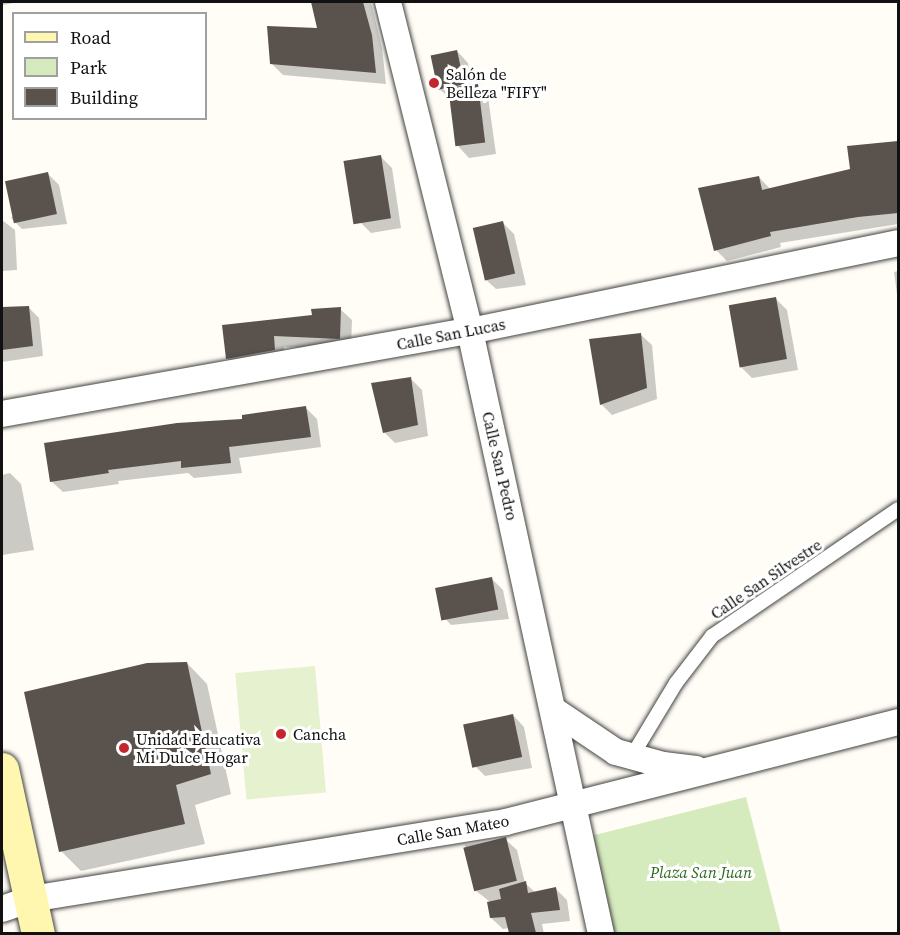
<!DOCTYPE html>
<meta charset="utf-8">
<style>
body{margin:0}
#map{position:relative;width:900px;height:935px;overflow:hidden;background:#fffdf5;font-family:"Source Serif 4",serif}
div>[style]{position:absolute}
.green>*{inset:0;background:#d5ebbd}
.pitch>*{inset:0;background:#e6f2cf;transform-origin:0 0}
.shadow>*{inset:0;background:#0003}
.building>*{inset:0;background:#5a524d;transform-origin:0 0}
.roads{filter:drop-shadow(0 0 2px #444) drop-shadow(0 0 2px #444)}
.service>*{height:14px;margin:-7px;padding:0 7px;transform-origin:7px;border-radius:7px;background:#fff}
.minor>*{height:26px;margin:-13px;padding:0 13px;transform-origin:13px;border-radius:13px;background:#fff}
.secondary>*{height:33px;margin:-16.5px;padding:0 16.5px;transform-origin:16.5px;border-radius:16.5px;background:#fff6b0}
.dots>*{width:16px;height:16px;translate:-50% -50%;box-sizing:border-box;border:3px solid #fff;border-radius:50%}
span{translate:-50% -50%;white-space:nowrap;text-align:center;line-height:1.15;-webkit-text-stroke:6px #fff;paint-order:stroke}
.poi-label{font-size:16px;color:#111}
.left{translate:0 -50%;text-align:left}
.street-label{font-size:16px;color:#111}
.park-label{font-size:16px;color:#2f6b1f;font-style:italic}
.frame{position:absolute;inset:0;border:3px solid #111;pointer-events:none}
.legend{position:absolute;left:12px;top:12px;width:195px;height:108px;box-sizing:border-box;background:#fff;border:2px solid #a0a0a0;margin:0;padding:8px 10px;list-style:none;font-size:18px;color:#111}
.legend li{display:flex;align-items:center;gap:12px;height:30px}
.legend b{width:30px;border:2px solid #a0a0a0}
</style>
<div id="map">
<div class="green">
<i style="clip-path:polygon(746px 797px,781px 933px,611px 933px,587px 837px)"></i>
</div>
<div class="pitch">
<i style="left:315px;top:666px;width:127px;height:80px;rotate:85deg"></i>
</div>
<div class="shadow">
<i style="clip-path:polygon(2px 2px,20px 2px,2px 5px)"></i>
<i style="clip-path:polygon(312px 2px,371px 2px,382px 48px,386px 84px,283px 75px,271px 63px,319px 30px)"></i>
<i style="clip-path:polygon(457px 51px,468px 63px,472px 87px,477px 86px,488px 97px,496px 154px,469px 158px,458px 146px,451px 99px,438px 88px)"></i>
<i style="clip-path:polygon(898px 143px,898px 224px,780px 243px,781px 247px,727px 261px,716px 250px,759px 177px,770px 189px,852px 170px,848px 147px)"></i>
<i style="clip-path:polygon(381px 157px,392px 168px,401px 228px,371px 233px,360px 222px)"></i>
<i style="clip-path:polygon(48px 174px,59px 185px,67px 224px,22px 229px,11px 218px)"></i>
<i style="clip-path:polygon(2px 220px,15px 230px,17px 270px,2px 271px)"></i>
<i style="clip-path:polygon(502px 222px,514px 234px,526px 285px,496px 289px,484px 278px)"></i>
<i style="clip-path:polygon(898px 271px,898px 301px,894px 272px)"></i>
<i style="clip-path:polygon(776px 299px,787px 310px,798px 370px,752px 378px,741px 367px)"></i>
<i style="clip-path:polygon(28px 307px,39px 318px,43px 356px,2px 362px,2px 308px)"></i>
<i style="clip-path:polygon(340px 309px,352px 320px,351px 349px,284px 347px,285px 361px,238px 370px,227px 358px,314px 317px)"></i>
<i style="clip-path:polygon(640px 334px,652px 345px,657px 399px,612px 415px,601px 404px)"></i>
<i style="clip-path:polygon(411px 379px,422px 390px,428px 436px,395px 443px,384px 432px)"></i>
<i style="clip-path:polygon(306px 408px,317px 419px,321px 447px,239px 458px,242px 473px,194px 478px,188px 473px,118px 481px,119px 484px,63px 492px,51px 481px)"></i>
<i style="clip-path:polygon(10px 473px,21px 484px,34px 550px,2px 555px,2px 475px)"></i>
<i style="clip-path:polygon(492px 579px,503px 590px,509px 619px,451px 625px,440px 613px)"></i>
<i style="clip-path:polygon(187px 663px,207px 684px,231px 794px,195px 805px,205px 844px,81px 871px,61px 851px)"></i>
<i style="clip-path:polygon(513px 715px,524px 727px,532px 768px,485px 776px,474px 765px)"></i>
<i style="clip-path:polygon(505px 839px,517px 850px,525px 883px,536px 893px,556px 889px,567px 900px,570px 921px,542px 924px,544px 934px,510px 934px,509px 928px,503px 929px,491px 918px,489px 901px,476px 891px,465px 845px)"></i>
</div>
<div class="building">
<i style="clip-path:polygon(311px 2px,363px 2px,372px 35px,376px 73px,270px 64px,267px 26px,317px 28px)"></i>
<i style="left:457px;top:50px;width:35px;height:27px;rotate:78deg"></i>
<i style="left:478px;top:84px;width:59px;height:30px;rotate:83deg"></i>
<i style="clip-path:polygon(898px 141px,898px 213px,858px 217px,770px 232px,771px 236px,714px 251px,698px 188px,759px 176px,762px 190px,850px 169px,847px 146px)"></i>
<i style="left:381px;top:155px;width:64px;height:38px;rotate:81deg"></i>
<i style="left:48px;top:172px;width:43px;height:44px;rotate:78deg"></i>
<i style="left:503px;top:221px;width:54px;height:31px;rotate:77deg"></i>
<i style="left:776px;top:297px;width:63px;height:48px;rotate:80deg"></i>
<i style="clip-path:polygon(29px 306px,33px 346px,2px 350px,2px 307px)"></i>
<i style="clip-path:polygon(341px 307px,340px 339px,274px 336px,275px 350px,226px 359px,222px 325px,312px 315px,311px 309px)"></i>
<i style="clip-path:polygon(641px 333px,647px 388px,600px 405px,589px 339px)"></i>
<i style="clip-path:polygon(411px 377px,418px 425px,383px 433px,371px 383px)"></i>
<i style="clip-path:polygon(306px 406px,311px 437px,229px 447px,231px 463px,181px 468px,181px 461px,108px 470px,109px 473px,50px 482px,44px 443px,177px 423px,242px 419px,242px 415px)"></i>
<i style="left:492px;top:577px;width:33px;height:58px;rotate:79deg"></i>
<i style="clip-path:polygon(187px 662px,211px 774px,176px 785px,185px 824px,59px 852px,24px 692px,147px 663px)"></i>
<i style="left:513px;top:714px;width:44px;height:51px;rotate:78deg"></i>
<i style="left:506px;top:837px;width:45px;height:44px;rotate:76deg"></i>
<i style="clip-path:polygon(526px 881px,528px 893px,556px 887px,560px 910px,531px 913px,536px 933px,509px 933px,505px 917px,490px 918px,487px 902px,501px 899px,499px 889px)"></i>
</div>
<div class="roads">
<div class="service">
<i style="left:632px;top:756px;width:85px;rotate:-58.9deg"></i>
<i style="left:676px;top:683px;width:59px;rotate:-52.5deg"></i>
<i style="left:712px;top:636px;width:225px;rotate:-34.3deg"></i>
</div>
<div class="minor">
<i style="left:388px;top:2px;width:339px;rotate:76deg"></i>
<i style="left:470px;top:331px;width:617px;rotate:77.74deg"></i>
<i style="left:2px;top:414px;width:475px;rotate:-10.1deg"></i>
<i style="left:470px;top:331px;width:437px;rotate:-11.6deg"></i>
<i style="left:555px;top:711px;width:73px;rotate:33.9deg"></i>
<i style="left:616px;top:752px;width:49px;rotate:15.5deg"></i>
<i style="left:663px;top:765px;width:33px;rotate:7deg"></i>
<i style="left:2px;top:909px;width:31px;rotate:-19deg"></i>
<i style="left:31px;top:899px;width:481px;rotate:-9.2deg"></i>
<i style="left:506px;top:822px;width:405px;rotate:-14.3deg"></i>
</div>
<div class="secondary">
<i style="left:2px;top:769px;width:169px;rotate:77.7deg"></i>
</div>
</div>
<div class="dots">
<i style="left:434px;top:83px;background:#c4262e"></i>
<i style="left:281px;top:734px;background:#c4262e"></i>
<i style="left:124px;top:748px;background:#c4262e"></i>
</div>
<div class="poi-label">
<span class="left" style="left:446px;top:83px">Salón de<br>Belleza "FIFY"</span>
<span class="left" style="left:293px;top:734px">Cancha</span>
<span class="left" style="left:136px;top:748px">Unidad Educativa<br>Mi Dulce Hogar</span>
</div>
<div class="street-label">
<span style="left:451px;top:334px;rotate:-11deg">Calle San Lucas</span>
<span style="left:500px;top:466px;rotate:77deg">Calle San Pedro</span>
<span style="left:766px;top:579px;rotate:-34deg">Calle San Silvestre</span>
<span style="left:453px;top:830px;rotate:-10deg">Calle San Mateo</span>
</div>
<div class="park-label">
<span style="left:701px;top:872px">Plaza San Juan</span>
</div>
<div class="frame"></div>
<ul class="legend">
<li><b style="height:8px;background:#fff6b0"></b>Road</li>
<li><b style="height:16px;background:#d5ebbd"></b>Park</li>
<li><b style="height:16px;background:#5a524d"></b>Building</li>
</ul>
</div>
